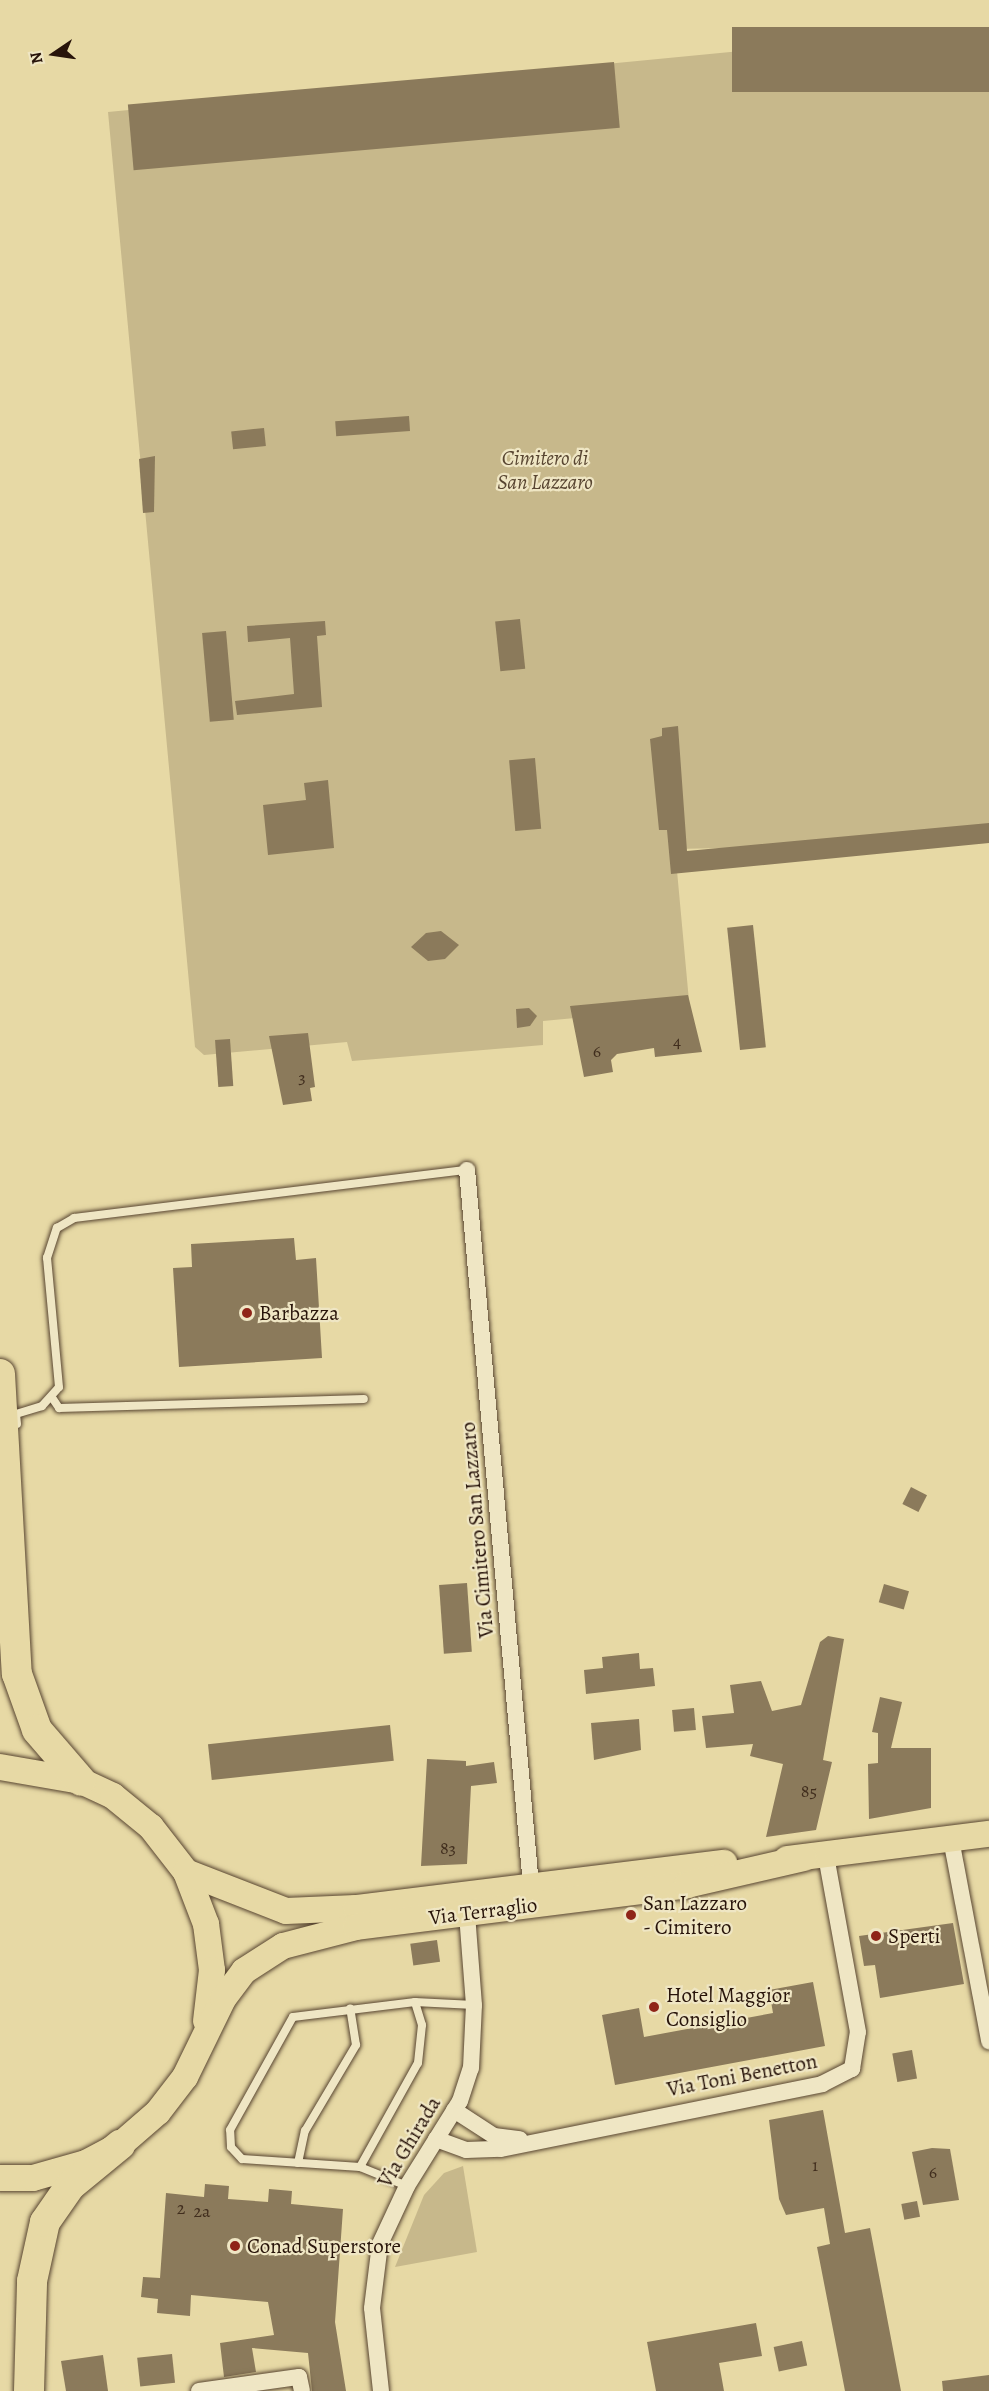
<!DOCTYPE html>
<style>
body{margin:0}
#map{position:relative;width:989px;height:2391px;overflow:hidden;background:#e7d9a5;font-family:Alegreya,serif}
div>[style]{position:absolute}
.green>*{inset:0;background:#c7b88b}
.building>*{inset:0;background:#8b7a5b;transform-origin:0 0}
.roads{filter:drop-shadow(0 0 2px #584531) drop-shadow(0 0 2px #584531)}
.lane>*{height:8px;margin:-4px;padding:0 4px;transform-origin:4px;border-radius:4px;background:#efe6c4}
.street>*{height:16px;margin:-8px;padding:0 8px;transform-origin:8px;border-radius:8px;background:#efe6c4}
.primary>*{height:26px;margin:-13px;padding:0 13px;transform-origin:13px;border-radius:13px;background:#e7d9a5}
.highway>*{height:30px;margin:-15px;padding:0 15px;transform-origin:15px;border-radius:15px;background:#e7d9a5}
.dots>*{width:16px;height:16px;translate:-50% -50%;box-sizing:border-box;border:3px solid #efe6c4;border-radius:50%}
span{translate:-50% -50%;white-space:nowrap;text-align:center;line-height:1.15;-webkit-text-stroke:4.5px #efe6c4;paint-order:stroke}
.number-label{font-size:18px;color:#412e1e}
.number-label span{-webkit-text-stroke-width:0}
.park-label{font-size:21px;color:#584531;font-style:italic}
.poi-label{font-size:21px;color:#28140a}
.left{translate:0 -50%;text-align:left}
.street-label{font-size:21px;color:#28140a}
.north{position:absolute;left:24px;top:24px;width:60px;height:60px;-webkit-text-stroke:4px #efe6c4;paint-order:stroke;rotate:257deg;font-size:16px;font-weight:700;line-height:24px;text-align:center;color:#28140a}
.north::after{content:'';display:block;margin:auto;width:21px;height:27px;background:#28140a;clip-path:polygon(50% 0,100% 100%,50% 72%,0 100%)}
</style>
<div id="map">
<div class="green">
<i style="clip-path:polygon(989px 27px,989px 843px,675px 849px,689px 1001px,682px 1008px,543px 1021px,543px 1045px,352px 1061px,347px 1042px,204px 1055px,195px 1047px,108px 112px)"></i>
<i style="clip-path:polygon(463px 2166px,477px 2252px,395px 2267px,424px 2195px,444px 2173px)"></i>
</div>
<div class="building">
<i style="left:989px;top:27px;width:65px;height:257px;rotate:90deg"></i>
<i style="left:614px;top:62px;width:66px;height:488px;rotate:85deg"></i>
<i style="left:409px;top:416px;width:15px;height:74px;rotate:86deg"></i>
<i style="left:264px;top:428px;width:18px;height:33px;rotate:84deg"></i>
<i style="clip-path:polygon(155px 456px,154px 512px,143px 513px,139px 459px)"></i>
<i style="left:520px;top:619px;width:50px;height:25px;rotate:84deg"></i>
<i style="clip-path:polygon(325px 621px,326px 635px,317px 636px,322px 707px,237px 715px,235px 701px,294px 694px,290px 638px,248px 642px,247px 626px)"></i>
<i style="left:226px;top:631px;width:89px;height:24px;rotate:85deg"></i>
<i style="clip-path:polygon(678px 726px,687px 851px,989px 823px,989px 843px,671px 874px,667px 830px,659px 830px,650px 739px,662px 736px,662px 728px)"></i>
<i style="left:535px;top:758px;width:71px;height:26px;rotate:85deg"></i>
<i style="clip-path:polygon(328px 780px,334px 848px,268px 855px,263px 805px,306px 800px,304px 783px)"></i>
<i style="left:753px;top:925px;width:123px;height:26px;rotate:84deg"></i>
<i style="clip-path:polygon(441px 931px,459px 945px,445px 959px,428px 961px,411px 947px,426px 933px)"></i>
<i style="clip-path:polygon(688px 995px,702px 1052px,655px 1057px,654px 1048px,617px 1054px,611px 1060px,613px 1072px,584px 1077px,570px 1006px)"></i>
<i style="clip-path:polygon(529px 1008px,537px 1016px,530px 1026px,517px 1028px,516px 1009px)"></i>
<i style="clip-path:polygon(308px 1033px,315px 1087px,310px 1088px,312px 1101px,283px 1105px,269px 1036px)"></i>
<i style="left:230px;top:1039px;width:47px;height:15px;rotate:86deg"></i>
<i style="clip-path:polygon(294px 1238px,296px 1260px,316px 1258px,322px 1358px,179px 1367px,173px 1268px,192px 1267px,191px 1244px)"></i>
<i style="left:911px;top:1487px;width:18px;height:19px;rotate:27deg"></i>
<i style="left:467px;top:1583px;width:69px;height:28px;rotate:86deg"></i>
<i style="left:884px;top:1584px;width:26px;height:19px;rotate:16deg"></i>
<i style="clip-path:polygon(828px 1636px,844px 1639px,823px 1760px,832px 1762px,816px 1830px,766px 1837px,783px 1764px,750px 1756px,753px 1744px,706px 1748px,702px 1716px,734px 1713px,730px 1685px,761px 1681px,772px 1711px,801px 1705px,820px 1642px)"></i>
<i style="clip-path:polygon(639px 1653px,640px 1669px,653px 1668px,655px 1686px,586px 1694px,584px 1670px,603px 1668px,602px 1657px)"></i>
<i style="clip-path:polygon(880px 1697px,902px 1702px,891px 1748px,931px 1748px,931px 1808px,869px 1819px,868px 1764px,878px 1763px,878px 1733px,872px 1732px)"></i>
<i style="left:694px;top:1708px;width:22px;height:22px;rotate:85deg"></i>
<i style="clip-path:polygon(639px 1719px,641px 1750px,594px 1760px,591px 1723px)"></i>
<i style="left:390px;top:1725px;width:36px;height:183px;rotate:84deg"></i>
<i style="clip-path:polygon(427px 1759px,466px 1761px,466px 1766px,494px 1762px,497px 1783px,471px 1786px,467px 1864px,421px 1866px)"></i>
<i style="clip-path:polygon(953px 1923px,964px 1984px,880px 1998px,875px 1965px,864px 1966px,859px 1936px)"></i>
<i style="left:437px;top:1940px;width:22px;height:27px;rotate:82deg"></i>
<i style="clip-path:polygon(813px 1982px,825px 2046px,615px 2085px,602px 2015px,639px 2008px,644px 2037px,773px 2013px,769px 1990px)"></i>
<i style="left:912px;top:2050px;width:29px;height:20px;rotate:80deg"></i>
<i style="clip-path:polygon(823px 2110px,845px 2233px,870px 2228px,901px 2391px,845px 2391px,817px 2247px,830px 2244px,824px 2208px,786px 2215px,779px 2199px,769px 2120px)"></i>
<i style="clip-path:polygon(932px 2148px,950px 2149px,959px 2200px,923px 2205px,912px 2152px)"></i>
<i style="clip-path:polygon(205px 2184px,229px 2186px,228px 2199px,268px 2202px,269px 2189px,292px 2191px,291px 2204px,343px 2209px,335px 2322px,346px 2391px,312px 2391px,308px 2353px,252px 2348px,256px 2372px,224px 2377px,220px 2343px,274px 2335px,268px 2302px,191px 2295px,190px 2316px,157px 2313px,158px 2299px,141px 2297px,143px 2277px,160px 2278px,166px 2193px,204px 2197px)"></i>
<i style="left:917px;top:2201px;width:16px;height:16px;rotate:79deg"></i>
<i style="clip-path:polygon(756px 2323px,762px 2356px,719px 2363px,724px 2391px,656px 2391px,647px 2342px)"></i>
<i style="left:802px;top:2341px;width:25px;height:29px;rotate:78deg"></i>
<i style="left:172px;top:2354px;width:29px;height:35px;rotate:84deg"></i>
<i style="clip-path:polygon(103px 2355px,108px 2391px,66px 2391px,61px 2361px)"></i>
<i style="clip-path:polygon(989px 2375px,989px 2391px,943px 2391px,942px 2381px)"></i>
</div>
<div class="roads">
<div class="lane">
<i style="left:53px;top:1399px;width:11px;rotate:56deg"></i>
<i style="left:59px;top:1408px;width:305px;rotate:-1.7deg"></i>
<i style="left:17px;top:1424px;width:10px;rotate:-96deg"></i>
<i style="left:16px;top:1414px;width:27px;rotate:-17deg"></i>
<i style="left:42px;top:1406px;width:25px;rotate:-48deg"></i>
<i style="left:59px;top:1387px;width:130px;rotate:-95.3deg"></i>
<i style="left:47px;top:1258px;width:32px;rotate:-72deg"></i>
<i style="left:57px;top:1228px;width:20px;rotate:-30deg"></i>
<i style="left:74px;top:1218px;width:396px;rotate:-7deg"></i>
<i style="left:298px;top:2163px;width:33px;rotate:-78deg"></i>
<i style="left:305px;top:2131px;width:100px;rotate:-59.3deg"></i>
<i style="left:356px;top:2045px;width:37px;rotate:-99deg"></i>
<i style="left:360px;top:2167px;width:119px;rotate:-60.9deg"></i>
<i style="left:418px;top:2063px;width:38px;rotate:-84deg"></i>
<i style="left:422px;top:2025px;width:24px;rotate:-107deg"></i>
<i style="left:407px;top:2186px;width:51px;rotate:-158deg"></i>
<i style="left:360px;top:2167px;width:118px;rotate:-176.1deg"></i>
<i style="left:242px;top:2159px;width:16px;rotate:-133deg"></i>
<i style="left:231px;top:2147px;width:17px;rotate:-93deg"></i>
<i style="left:230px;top:2130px;width:129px;rotate:-60.9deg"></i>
<i style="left:293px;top:2017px;width:123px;rotate:-7deg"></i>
<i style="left:415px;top:2002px;width:59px;rotate:2.9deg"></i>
</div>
<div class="street">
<i style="left:467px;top:1170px;width:719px;rotate:84.89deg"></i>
<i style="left:951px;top:1839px;width:206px;rotate:79.3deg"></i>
<i style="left:454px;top:2110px;width:48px;rotate:33deg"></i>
<i style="left:494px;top:2136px;width:26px;rotate:7deg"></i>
<i style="left:436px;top:2139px;width:32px;rotate:20deg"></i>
<i style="left:466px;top:2150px;width:35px;rotate:-2deg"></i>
<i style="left:501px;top:2149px;width:328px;rotate:-11.4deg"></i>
<i style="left:822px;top:2084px;width:34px;rotate:-27deg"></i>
<i style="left:852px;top:2069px;width:37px;rotate:-81deg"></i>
<i style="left:858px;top:2032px;width:179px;rotate:-100.3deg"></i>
<i style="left:199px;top:2391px;width:101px;rotate:-8deg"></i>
<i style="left:299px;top:2377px;width:14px;rotate:78deg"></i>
<i style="left:381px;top:2391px;width:83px;rotate:-96.2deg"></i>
<i style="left:372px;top:2308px;width:64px;rotate:-82.9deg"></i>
<i style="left:380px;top:2244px;width:64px;rotate:-65deg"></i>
<i style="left:407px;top:2186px;width:100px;rotate:-58.1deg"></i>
<i style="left:460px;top:2101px;width:35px;rotate:-72deg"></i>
<i style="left:471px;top:2068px;width:63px;rotate:-87.3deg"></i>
<i style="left:474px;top:2005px;width:92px;rotate:-94.4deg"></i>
</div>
<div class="primary">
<i style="left:0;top:1767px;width:82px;rotate:9.8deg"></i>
<i style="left:81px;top:1781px;width:35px;rotate:25deg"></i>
<i style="left:113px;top:1796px;width:49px;rotate:39.2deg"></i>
<i style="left:151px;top:1827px;width:57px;rotate:52.1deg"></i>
<i style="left:186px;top:1872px;width:56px;rotate:69deg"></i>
<i style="left:206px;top:1924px;width:46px;rotate:82.6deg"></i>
<i style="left:212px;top:1970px;width:51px;rotate:96.7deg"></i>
<i style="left:787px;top:1859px;width:204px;rotate:-7.1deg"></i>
<i style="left:186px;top:1872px;width:107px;rotate:21.3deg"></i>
<i style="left:286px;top:1911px;width:70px;rotate:-2.5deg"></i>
<i style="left:356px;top:1908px;width:371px;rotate:-7deg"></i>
<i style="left:0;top:2178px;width:33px"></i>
<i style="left:33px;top:2178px;width:55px;rotate:-15.8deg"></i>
<i style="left:86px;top:2163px;width:38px;rotate:-28deg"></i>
<i style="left:120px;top:2145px;width:50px;rotate:-41deg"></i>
<i style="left:158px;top:2112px;width:44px;rotate:-52.4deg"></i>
<i style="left:185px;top:2077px;width:87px;rotate:-64deg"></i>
<i style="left:223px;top:1999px;width:35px;rotate:-53deg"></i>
<i style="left:244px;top:1971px;width:46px;rotate:-32.7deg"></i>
<i style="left:283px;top:1946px;width:75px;rotate:-14.6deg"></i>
<i style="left:356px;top:1927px;width:334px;rotate:-7.2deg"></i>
<i style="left:687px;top:1885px;width:120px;rotate:-13deg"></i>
</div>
<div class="highway">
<i style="left:0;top:1374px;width:300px;rotate:86.8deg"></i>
<i style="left:17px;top:1674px;width:59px;rotate:70.3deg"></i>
<i style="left:37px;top:1730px;width:67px;rotate:49.2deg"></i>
<i style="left:29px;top:2391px;width:110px;rotate:-88.4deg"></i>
<i style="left:32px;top:2281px;width:60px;rotate:-77.6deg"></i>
<i style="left:45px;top:2222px;width:44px;rotate:-55.2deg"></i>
<i style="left:70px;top:2186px;width:65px;rotate:-39.4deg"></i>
</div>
</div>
<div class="dots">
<i style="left:247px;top:1313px;background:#8f2418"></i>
<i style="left:631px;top:1915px;background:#8f2418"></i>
<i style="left:876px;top:1936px;background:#8f2418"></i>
<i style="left:654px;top:2007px;background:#8f2418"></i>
<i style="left:235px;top:2246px;background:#8f2418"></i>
</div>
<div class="number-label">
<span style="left:677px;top:1041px">4</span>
<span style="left:597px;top:1051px">6</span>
<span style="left:302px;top:1077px">3</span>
<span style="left:809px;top:1791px">85</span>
<span style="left:448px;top:1848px">83</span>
<span style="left:815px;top:2165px">1</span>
<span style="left:933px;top:2172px">6</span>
<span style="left:181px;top:2208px">2</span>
<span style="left:202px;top:2211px">2a</span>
</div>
<div class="park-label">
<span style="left:545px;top:470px">Cimitero di<br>San Lazzaro</span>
</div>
<div class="poi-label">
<span class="left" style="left:259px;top:1313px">Barbazza</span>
<span class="left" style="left:643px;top:1915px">San Lazzaro<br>- Cimitero</span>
<span class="left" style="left:888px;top:1936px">Sperti</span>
<span class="left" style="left:666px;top:2007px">Hotel Maggior<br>Consiglio</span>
<span class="left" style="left:247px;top:2246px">Conad Superstore</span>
</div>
<div class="street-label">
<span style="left:477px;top:1530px;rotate:-95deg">Via Cimitero San Lazzaro</span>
<span style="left:483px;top:1911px;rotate:-7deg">Via Terraglio</span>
<span style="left:742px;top:2075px;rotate:-11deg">Via Toni Benetton</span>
<span style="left:409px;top:2142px;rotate:-59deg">Via Ghirada</span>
</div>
<div class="north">N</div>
</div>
